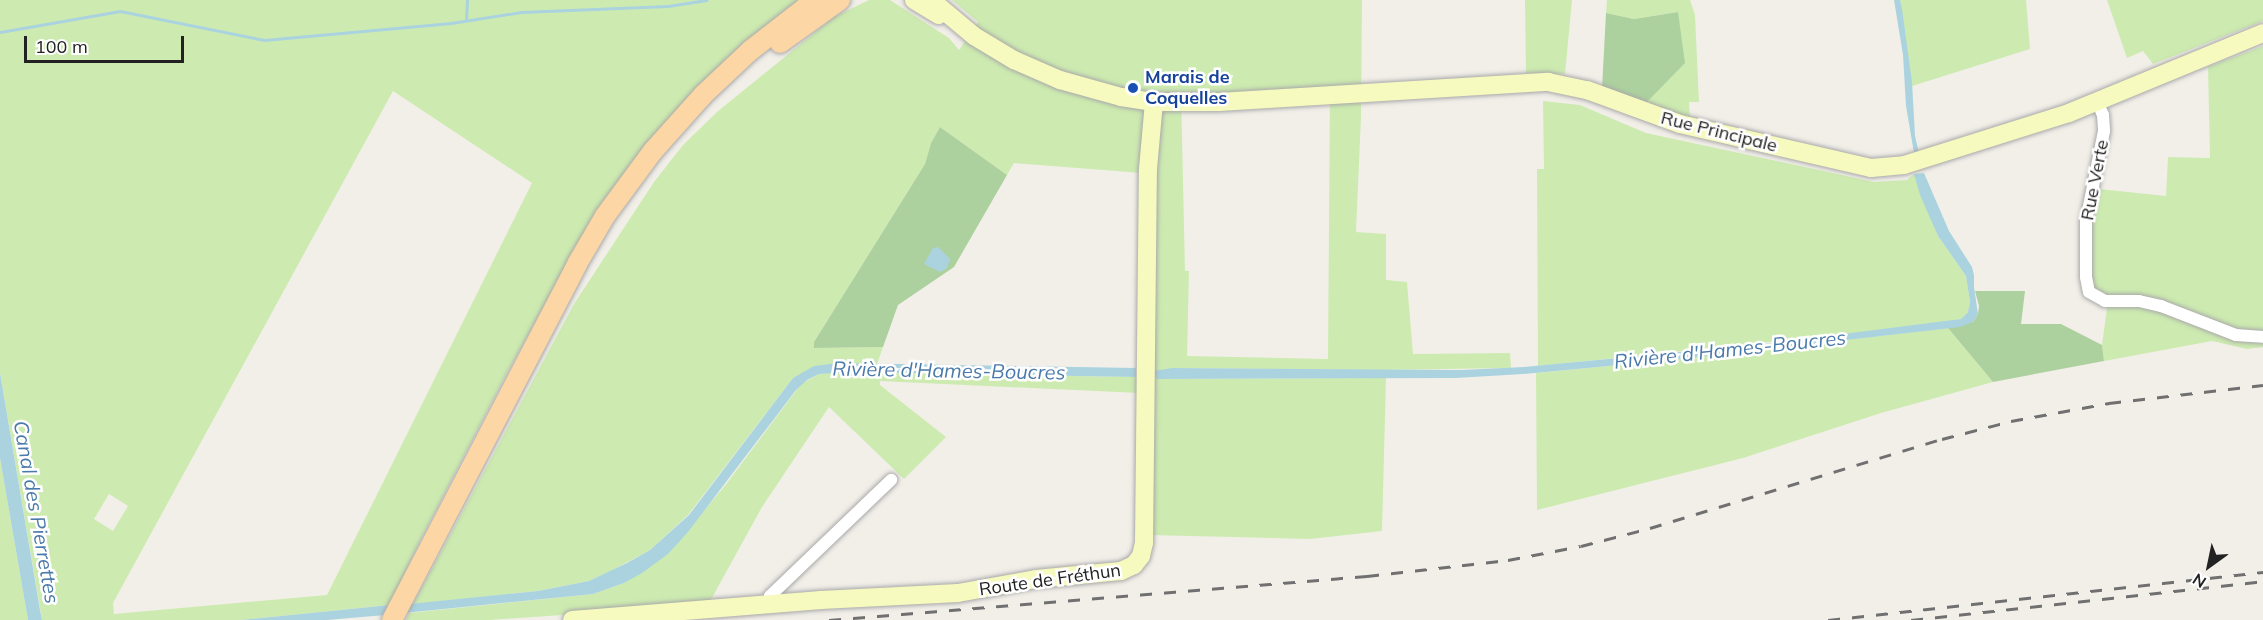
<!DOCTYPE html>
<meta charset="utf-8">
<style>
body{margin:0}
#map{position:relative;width:2263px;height:620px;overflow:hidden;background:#f2efe9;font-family:Mulish,sans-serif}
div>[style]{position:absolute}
.grass>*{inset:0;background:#cdebb0}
.forest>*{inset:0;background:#add19e}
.water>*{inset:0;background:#aad3df}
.stream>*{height:3px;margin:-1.5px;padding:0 1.5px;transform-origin:1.5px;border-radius:1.5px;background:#aad3df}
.roads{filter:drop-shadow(0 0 2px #a9a9a9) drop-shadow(0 0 2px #a9a9a9)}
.street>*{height:12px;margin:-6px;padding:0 6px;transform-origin:6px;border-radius:6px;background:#fff}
.secondary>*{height:18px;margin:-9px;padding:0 9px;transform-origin:9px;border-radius:9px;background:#f7fabf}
.primary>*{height:20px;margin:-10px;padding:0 10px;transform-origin:10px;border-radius:10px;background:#fcd6a4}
.rail>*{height:3px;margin-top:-1.5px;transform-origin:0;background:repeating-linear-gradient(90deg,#707070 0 12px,transparent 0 24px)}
.dots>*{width:16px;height:16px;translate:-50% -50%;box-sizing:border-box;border:3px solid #fff;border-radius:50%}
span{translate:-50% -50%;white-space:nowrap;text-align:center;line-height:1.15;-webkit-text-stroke:5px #fff;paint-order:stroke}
.transit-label{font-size:18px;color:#164399;font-weight:700}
.left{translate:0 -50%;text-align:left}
.street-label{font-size:18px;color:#222}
.water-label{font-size:20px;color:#4a7aab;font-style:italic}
.north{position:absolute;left:2179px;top:536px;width:60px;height:60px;-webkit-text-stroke:4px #fff;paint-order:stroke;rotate:213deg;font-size:16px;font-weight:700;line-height:24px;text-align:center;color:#222}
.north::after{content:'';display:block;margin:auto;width:21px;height:27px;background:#222;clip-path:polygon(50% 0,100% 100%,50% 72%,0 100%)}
.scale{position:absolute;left:24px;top:36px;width:160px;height:27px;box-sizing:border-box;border:3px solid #222;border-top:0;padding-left:8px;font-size:18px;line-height:21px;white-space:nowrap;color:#222;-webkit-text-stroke:4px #fff;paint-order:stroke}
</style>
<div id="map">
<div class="grass">
<i style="clip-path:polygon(evenodd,0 0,802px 0,594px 216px,506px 375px,420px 541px,390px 605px,241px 620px,42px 620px,0 373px,0 0,393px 91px,532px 183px,327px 595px,114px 614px,113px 603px,393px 91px,0 0,109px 494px,128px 506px,113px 531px,94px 519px,109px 494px)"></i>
<i style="clip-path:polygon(evenodd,869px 0,890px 0,949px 38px,959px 50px,978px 22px,952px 0,1362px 0,1361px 117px,1356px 232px,1386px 234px,1386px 280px,1407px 282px,1413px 354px,1510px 353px,1511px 368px,1378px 370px,1172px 368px,1158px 379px,1386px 378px,1382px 531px,1310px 539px,1150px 535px,1142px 173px,1014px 163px,1007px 175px,940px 127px,931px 143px,925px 164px,814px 342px,815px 348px,883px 347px,877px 364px,822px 365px,793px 378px,688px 515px,650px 550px,611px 571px,589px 581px,538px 591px,413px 604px,574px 304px,654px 182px,683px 145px,717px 112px,834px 17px,869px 0,1330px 87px,1328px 359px,1187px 356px,1189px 271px,1185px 271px,1181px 92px,1241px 94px,1330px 87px)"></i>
<i style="clip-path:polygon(1525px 0,1572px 0,1565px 74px,1526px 73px)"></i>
<i style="clip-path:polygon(1607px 0,1690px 0,1695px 15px,1699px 102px,1689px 102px,1690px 119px,1645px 104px,1678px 12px,1634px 19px,1606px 13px)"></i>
<i style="clip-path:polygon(1900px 0,2026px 0,2030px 49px,1912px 86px)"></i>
<i style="clip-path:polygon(2107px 0,2263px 0,2263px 21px,2153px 64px,2143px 51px,2127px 58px)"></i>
<i style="clip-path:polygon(2263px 46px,2263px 347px,2247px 349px,2212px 341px,2104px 361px,2102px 345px,2107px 308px,2091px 285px,2091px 216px,2099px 189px,2166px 196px,2168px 157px,2210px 158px,2208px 67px)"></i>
<i style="clip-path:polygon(1543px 101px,1580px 105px,1646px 133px,1874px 182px,1907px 180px,1914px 174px,1938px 236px,1966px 276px,1970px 302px,1968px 312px,1961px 319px,1906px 328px,1538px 366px,1537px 169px,1544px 169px)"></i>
<i style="clip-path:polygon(1948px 328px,1993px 382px,1881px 413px,1743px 458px,1537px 510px,1536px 373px,1662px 361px)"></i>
<i style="clip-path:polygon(852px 372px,1136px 377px,1139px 393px,880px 381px,880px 385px,946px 437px,904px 479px,829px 407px,762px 507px,708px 605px,490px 620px,406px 620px,409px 613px,593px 594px,624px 583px,668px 554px,727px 483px,801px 384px,819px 374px)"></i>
<i style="clip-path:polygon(0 458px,28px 620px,0 620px)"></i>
</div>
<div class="forest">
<i style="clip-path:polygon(1678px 12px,1685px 63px,1645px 104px,1602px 88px,1606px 13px,1634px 19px)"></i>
<i style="clip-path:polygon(940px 127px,1007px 175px,954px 267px,898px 305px,883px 347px,814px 348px,814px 342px,925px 164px,931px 143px)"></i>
<i style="clip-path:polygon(1975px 291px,2025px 291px,2021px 324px,2061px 324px,2102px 345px,2104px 361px,1993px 382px,1948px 328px,1973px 322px,1978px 314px,1979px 306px)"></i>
</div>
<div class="water">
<i style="clip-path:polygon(1894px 0,1900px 0,1902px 9px,1912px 82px,1915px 136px,1919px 153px,1914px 153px,1906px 106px,1903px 55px)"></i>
<i style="clip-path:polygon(1924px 173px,1949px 231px,1972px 267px,1974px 275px,1974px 287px,1978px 314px,1973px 322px,1960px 327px,1662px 361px,1523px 374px,1456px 378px,1157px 379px,1154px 371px,1172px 368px,1462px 370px,1524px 367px,1765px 344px,1961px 319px,1968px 312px,1970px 302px,1966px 276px,1938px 236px,1920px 195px,1914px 174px)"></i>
<i style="clip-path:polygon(938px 247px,950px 259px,947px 268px,940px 272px,924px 264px,933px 248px)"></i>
<i style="clip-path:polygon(838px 363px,1136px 368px,1136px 377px,852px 372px,819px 374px,807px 380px,796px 390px,688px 532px,668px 554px,642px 573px,624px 583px,593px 594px,404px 613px,409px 604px,538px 591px,589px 581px,627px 563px,650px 550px,689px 515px,793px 378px,814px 366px)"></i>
<i style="clip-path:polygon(0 373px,40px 610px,42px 620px,28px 620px,0 458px)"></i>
<i style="clip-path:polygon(390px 605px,385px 615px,327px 620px,241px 620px)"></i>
</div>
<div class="stream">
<i style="left:466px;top:20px;width:20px;rotate:-87deg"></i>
<i style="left:0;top:32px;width:122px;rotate:-9.9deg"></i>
<i style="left:120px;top:11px;width:147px;rotate:11.4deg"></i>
<i style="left:264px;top:40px;width:188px;rotate:-5.2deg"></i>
<i style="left:451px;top:23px;width:71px;rotate:-8.9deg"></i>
<i style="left:521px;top:12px;width:147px;rotate:-2.3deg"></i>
<i style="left:668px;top:6px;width:39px;rotate:-9deg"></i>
</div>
<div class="roads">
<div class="street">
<i style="left:2097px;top:101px;width:15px;rotate:67deg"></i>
<i style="left:2103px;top:115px;width:16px;rotate:86deg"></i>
<i style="left:2104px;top:131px;width:92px;rotate:101.3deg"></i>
<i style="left:2086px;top:221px;width:56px;rotate:90deg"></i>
<i style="left:2086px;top:277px;width:15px;rotate:79deg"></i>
<i style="left:2089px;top:292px;width:18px;rotate:29deg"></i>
<i style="left:2105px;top:301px;width:34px"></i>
<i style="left:2139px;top:301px;width:23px;rotate:13deg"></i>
<i style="left:2161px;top:306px;width:80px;rotate:21.1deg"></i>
<i style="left:2236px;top:335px;width:27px;rotate:4deg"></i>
<i style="left:770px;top:604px;width:8px;rotate:-90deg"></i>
<i style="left:770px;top:596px;width:168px;rotate:-43.8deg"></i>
</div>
<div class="secondary">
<i style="left:914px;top:0;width:29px;rotate:31deg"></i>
<i style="left:931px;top:0;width:56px;rotate:39.9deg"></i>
<i style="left:974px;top:36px;width:47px;rotate:31deg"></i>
<i style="left:1014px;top:60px;width:50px;rotate:23.5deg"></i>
<i style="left:1060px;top:80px;width:63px;rotate:15.6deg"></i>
<i style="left:1121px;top:97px;width:33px;rotate:9deg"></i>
<i style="left:1154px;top:102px;width:65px"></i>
<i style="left:1219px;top:102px;width:330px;rotate:-3.5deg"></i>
<i style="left:1548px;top:82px;width:40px;rotate:12deg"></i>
<i style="left:1587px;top:90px;width:99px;rotate:20.1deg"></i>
<i style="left:1680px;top:124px;width:196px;rotate:13deg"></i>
<i style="left:1871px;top:168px;width:33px;rotate:-5deg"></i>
<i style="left:1904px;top:165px;width:173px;rotate:-17.5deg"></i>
<i style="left:2069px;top:113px;width:210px;rotate:-22.4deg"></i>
<i style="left:572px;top:620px;width:250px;rotate:-4.6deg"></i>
<i style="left:821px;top:600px;width:137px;rotate:-2.9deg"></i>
<i style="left:958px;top:593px;width:79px;rotate:-10.2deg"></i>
<i style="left:1036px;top:579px;width:85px;rotate:-5.4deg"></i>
<i style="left:1121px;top:571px;width:14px;rotate:-25deg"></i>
<i style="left:1134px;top:565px;width:11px;rotate:-52deg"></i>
<i style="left:1141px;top:556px;width:13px;rotate:-77deg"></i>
<i style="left:1144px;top:543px;width:374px;rotate:-89.4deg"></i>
<i style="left:1148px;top:169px;width:67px;rotate:-84.9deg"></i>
</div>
<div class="primary">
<i style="left:780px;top:43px;width:74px;rotate:-35.6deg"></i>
<i style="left:392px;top:620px;width:401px;rotate:-62.5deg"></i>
<i style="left:577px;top:264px;width:56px;rotate:-59.7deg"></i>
<i style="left:605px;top:216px;width:81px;rotate:-53.6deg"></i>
<i style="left:653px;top:151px;width:75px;rotate:-48.2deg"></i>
<i style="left:703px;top:95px;width:66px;rotate:-43.2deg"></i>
<i style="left:751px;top:50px;width:81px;rotate:-38deg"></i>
</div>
</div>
<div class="rail">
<i style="left:829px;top:620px;width:540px;rotate:-4.68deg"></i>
<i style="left:1367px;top:576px;width:142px;rotate:-6.5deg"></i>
<i style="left:1508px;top:560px;width:74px;rotate:-10.9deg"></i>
<i style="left:1581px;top:546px;width:71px;rotate:-14.6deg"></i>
<i style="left:1650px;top:528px;width:305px;rotate:-17deg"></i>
<i style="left:1942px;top:439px;width:71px;rotate:-14.6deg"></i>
<i style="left:2011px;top:421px;width:100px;rotate:-10.4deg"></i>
<i style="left:2109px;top:403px;width:155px;rotate:-6.7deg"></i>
<i style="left:1828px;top:620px;width:438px;rotate:-6.3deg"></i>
<i style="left:1911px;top:620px;width:354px;rotate:-6.3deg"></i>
</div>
<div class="dots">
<i style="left:1133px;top:88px;background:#1a4fb4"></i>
</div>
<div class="transit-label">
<span class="left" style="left:1145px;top:88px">Marais de<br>Coquelles</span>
</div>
<div class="street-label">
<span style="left:1719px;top:132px;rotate:14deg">Rue Principale</span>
<span style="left:2095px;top:180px;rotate:-79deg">Rue Verte</span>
<span style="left:1050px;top:580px;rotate:-8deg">Route de Fréthun</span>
</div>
<div class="water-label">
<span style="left:1730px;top:349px;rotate:-6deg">Rivière d'Hames-Boucres</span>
<span style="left:949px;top:370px;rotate:1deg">Rivière d'Hames-Boucres</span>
<span style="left:37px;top:512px;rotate:80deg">Canal des Pierrettes</span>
</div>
<div class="north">N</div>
<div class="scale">100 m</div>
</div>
